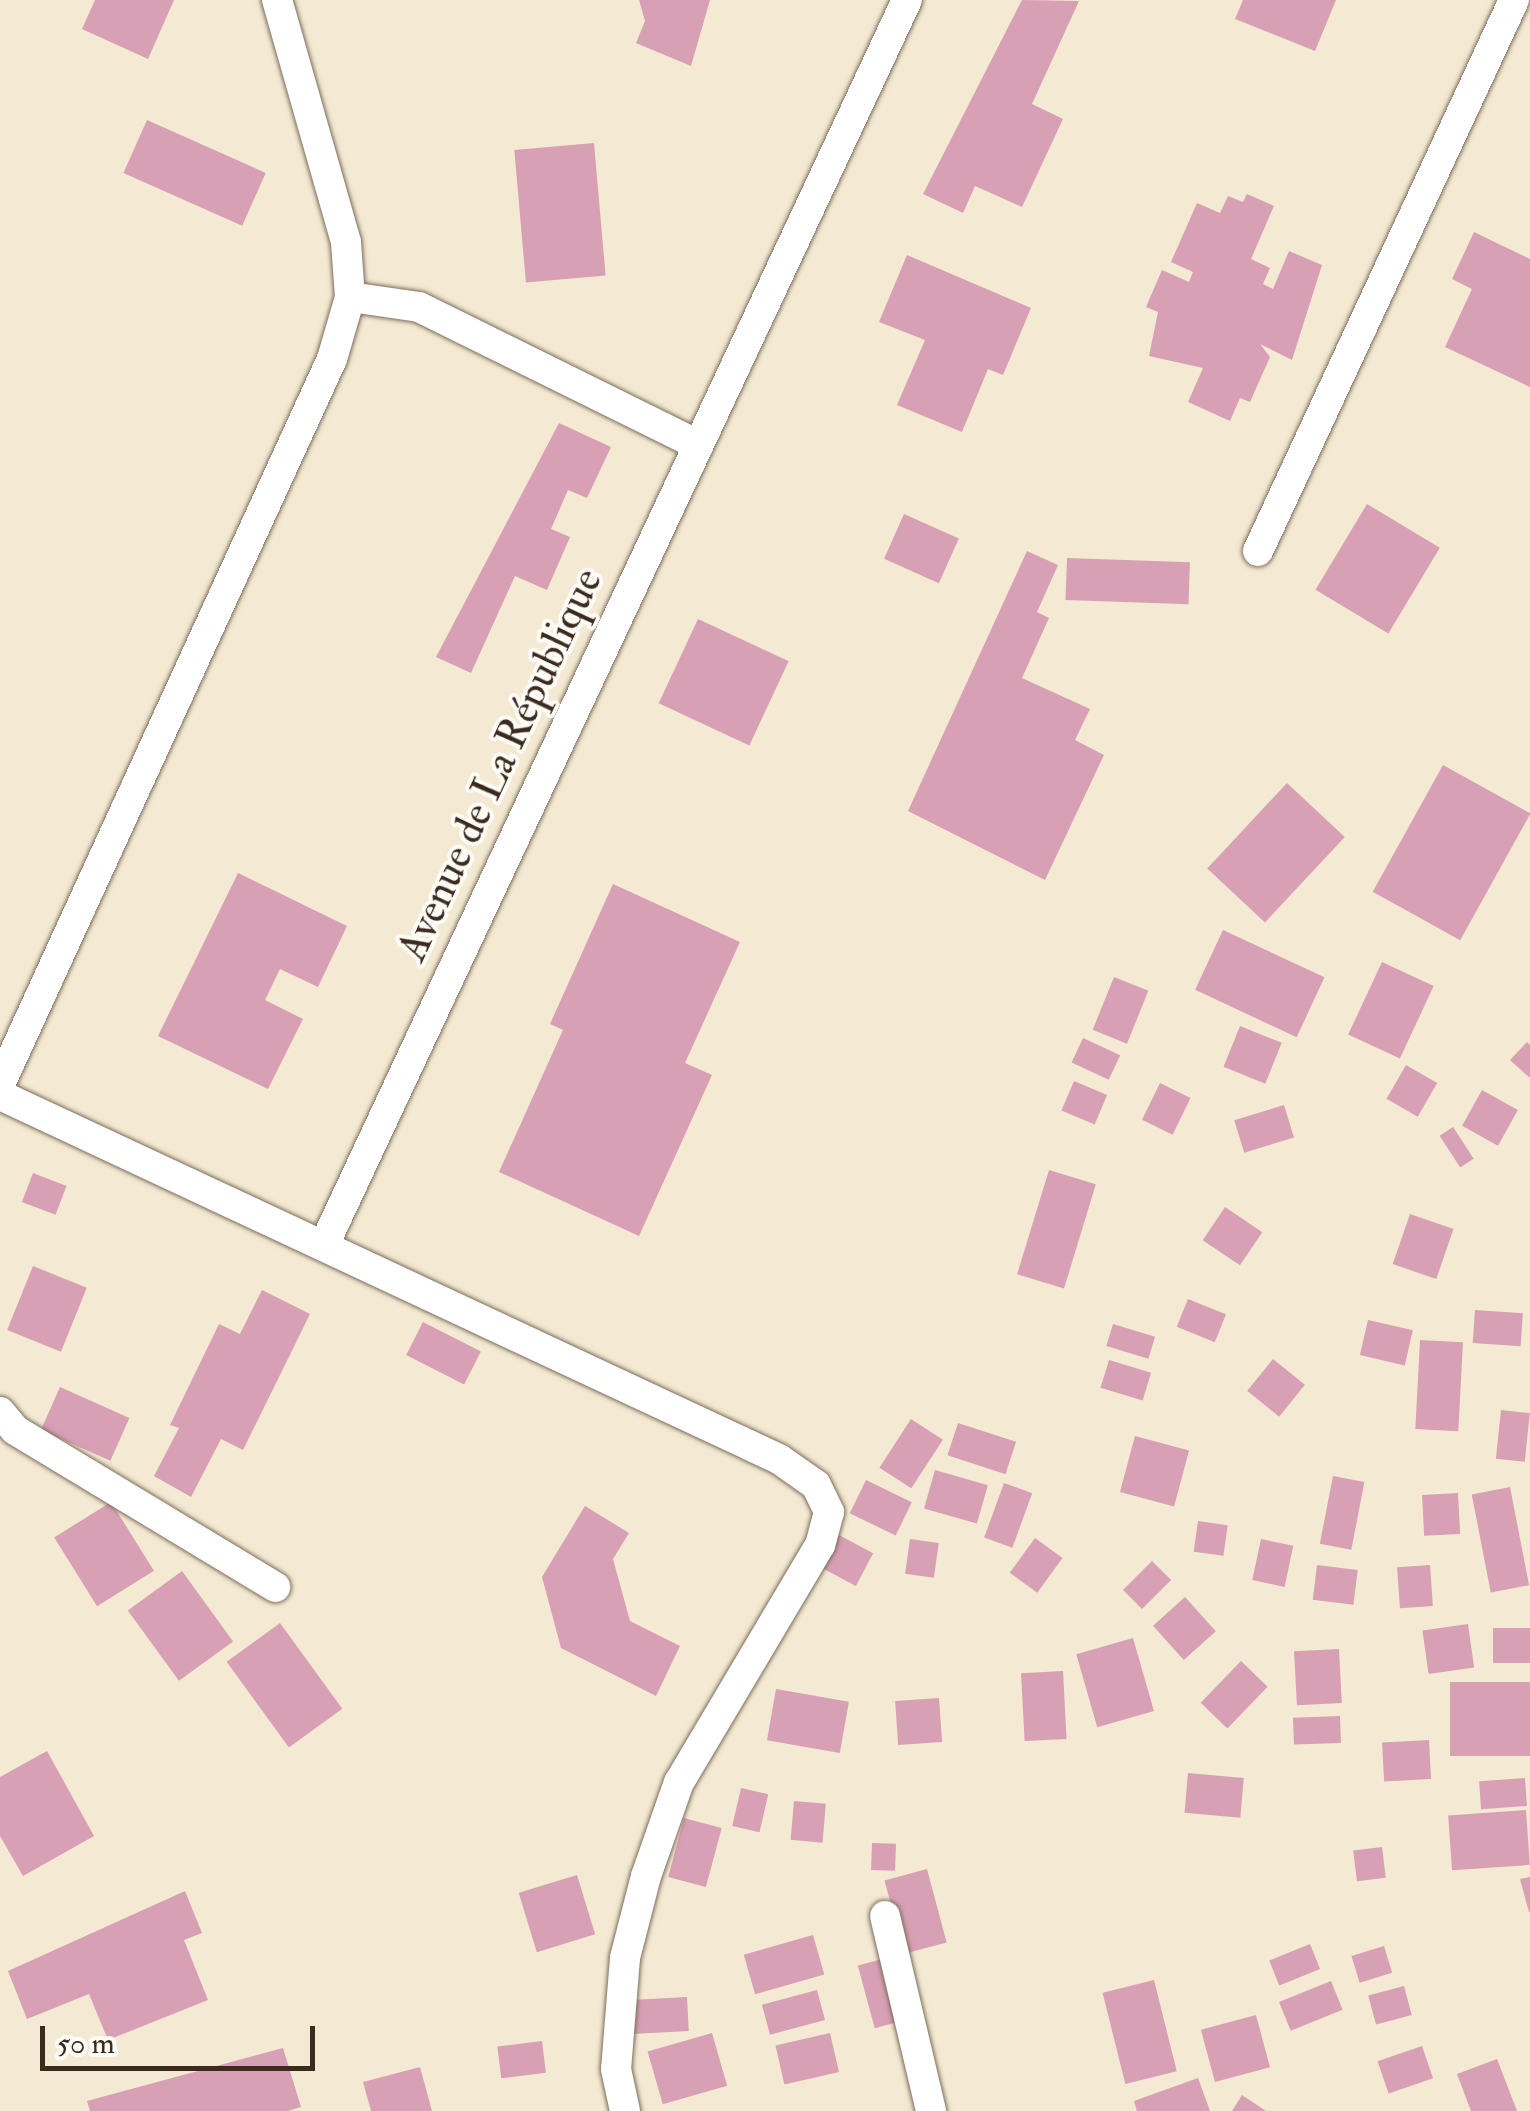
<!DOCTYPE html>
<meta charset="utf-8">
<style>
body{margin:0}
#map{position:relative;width:1530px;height:2111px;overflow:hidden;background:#f4e9d2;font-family:"IM FELL Double Pica",serif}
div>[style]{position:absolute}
.building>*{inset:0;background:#d8a0b4;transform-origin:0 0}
.roads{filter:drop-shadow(0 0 2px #7c6d5d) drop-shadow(0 0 2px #7c6d5d)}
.street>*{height:30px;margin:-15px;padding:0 15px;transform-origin:15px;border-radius:15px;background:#fff}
span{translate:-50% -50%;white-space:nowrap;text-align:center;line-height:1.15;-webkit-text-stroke:8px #fdfcf7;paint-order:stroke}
.street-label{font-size:42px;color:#3b2a1e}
.scale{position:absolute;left:40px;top:2026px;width:275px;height:45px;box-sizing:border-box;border:5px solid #3b2a1e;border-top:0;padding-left:12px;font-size:30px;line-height:35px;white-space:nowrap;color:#3b2a1e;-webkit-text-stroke:8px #fdfcf7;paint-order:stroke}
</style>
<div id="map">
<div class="building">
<i style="clip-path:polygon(95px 0,174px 0,148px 59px,82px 29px)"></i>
<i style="clip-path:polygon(639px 0,710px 0,691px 66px,636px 43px,645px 21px)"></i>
<i style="clip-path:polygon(1022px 0,1079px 1px,1032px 104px,1063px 119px,1022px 207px,975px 186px,963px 213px,923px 194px)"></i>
<i style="clip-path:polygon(1243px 0,1336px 0,1315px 51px,1235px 19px)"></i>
<i style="left:147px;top:120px;width:130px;height:58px;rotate:24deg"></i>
<i style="left:594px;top:143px;width:133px;height:80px;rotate:85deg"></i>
<i style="clip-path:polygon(1247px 194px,1274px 206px,1251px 259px,1270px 268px,1263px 284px,1273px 289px,1289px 251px,1322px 265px,1292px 360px,1260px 344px,1270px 357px,1250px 402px,1240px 398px,1230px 421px,1188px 402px,1203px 368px,1149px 356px,1158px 312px,1146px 307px,1162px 270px,1189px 282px,1193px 272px,1171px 262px,1197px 203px,1220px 213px,1228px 196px,1243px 202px)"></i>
<i style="clip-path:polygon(1474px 232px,1530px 259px,1530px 387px,1445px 347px,1472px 289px,1452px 279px)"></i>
<i style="clip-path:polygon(907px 255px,1031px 308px,1003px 375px,988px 369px,962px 432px,897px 405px,925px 340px,879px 322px)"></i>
<i style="clip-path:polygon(559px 423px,611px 447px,587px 498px,568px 490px,551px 529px,570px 537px,547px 590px,515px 576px,471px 673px,436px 657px)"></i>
<i style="left:1367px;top:504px;width:85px;height:100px;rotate:31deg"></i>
<i style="left:904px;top:514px;width:60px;height:49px;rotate:24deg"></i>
<i style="clip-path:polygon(1027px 551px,1058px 565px,1037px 612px,1049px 618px,1022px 678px,1090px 709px,1075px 740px,1104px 755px,1045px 880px,908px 811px)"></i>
<i style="left:1067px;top:558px;width:123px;height:42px;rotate:2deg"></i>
<i style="left:698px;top:619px;width:100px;height:93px;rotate:25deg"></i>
<i style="left:1443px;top:765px;width:100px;height:145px;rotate:29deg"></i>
<i style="left:1287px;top:783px;width:79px;height:117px;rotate:43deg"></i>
<i style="clip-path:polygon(238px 873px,347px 926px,318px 987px,280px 969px,265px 1000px,303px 1019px,268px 1089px,158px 1036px)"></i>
<i style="clip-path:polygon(613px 884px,740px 942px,685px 1063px,712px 1075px,639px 1236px,499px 1172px,563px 1030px,550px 1024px)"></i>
<i style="left:1223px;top:930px;width:112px;height:66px;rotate:25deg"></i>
<i style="left:1382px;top:962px;width:57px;height:80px;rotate:25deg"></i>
<i style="left:1114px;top:977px;width:37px;height:57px;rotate:22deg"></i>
<i style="left:1240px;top:1026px;width:45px;height:44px;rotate:22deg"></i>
<i style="left:1083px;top:1038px;width:41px;height:27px;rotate:25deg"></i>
<i style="clip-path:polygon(1527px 1042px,1530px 1045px,1530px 1078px,1510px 1060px)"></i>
<i style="left:1406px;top:1065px;width:36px;height:39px;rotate:30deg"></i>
<i style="left:1074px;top:1081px;width:36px;height:32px;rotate:23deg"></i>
<i style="left:1160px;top:1083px;width:34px;height:41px;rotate:26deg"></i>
<i style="left:1482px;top:1090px;width:41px;height:41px;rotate:29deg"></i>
<i style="left:1284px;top:1105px;width:34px;height:52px;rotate:73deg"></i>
<i style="left:1453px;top:1127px;width:38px;height:16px;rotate:57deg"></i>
<i style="left:1049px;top:1170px;width:49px;height:109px;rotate:17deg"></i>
<i style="left:33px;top:1173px;width:36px;height:31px;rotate:21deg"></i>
<i style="left:1225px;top:1207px;width:45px;height:40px;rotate:34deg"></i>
<i style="left:1410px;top:1214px;width:46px;height:53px;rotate:19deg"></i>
<i style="left:33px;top:1266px;width:58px;height:69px;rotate:22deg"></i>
<i style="clip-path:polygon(262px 1290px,310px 1314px,243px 1450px,221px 1439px,191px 1497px,154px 1476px,179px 1428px,170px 1425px,219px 1324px,240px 1334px)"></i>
<i style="left:1188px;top:1299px;width:41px;height:30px;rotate:22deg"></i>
<i style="left:1475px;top:1310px;width:48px;height:33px;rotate:4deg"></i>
<i style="left:1368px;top:1320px;width:46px;height:36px;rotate:13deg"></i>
<i style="left:423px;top:1322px;width:65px;height:37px;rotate:27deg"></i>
<i style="left:1113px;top:1324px;width:44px;height:23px;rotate:17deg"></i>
<i style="left:1420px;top:1340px;width:43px;height:89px;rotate:3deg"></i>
<i style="left:1273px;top:1359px;width:41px;height:41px;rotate:39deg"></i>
<i style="left:1109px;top:1360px;width:44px;height:29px;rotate:17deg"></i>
<i style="left:60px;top:1387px;width:76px;height:47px;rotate:24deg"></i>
<i style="left:1501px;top:1410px;width:29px;height:49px;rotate:6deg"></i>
<i style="left:911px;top:1419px;width:38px;height:58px;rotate:33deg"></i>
<i style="left:958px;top:1423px;width:61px;height:34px;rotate:18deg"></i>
<i style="left:1135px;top:1436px;width:56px;height:58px;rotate:15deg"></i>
<i style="left:935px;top:1470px;width:55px;height:40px;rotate:16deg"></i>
<i style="left:1333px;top:1476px;width:32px;height:69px;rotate:11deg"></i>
<i style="left:866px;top:1480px;width:51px;height:37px;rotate:26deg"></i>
<i style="left:1004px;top:1483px;width:30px;height:58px;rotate:20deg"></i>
<i style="left:1510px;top:1487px;width:100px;height:39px;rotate:79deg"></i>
<i style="left:1458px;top:1493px;width:41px;height:36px;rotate:87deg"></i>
<i style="left:111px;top:1502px;width:81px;height:67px;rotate:58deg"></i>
<i style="clip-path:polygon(585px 1506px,629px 1533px,613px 1559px,630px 1621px,680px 1646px,656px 1696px,561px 1648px,542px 1577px)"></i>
<i style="left:1198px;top:1521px;width:30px;height:31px;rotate:8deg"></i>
<i style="left:837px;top:1534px;width:41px;height:37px;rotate:28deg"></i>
<i style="left:1035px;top:1538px;width:34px;height:43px;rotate:36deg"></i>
<i style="left:910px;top:1539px;width:29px;height:35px;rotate:8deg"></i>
<i style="left:1261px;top:1539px;width:33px;height:42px;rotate:12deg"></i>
<i style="left:1152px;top:1561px;width:27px;height:41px;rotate:45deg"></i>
<i style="left:1317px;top:1565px;width:41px;height:35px;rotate:7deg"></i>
<i style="left:1430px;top:1565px;width:41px;height:33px;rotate:86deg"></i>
<i style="left:182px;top:1571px;width:87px;height:67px;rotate:54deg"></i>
<i style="left:1185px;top:1597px;width:46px;height:43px;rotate:48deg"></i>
<i style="left:280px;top:1623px;width:106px;height:66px;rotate:54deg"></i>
<i style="left:1468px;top:1624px;width:44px;height:46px;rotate:82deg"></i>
<i style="left:1530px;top:1628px;width:35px;height:37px;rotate:90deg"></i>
<i style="left:1133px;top:1638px;width:76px;height:59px;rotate:74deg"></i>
<i style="left:1339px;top:1649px;width:54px;height:45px;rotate:87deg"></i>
<i style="left:1241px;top:1661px;width:37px;height:58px;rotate:44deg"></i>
<i style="left:1063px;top:1671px;width:68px;height:42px;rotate:87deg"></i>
<i style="left:1530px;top:1682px;width:74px;height:80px;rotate:90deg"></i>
<i style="left:776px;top:1689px;width:74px;height:52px;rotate:10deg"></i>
<i style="left:939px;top:1698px;width:44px;height:44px;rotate:86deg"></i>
<i style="left:1340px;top:1716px;width:27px;height:47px;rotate:88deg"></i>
<i style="left:1429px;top:1740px;width:39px;height:47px;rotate:87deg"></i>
<i style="clip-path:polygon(47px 1751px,94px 1836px,23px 1876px,0 1836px,0 1777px)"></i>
<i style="left:1188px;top:1773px;width:56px;height:40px;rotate:5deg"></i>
<i style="left:1525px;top:1778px;width:28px;height:46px;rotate:86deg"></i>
<i style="left:741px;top:1788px;width:28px;height:39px;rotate:13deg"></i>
<i style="left:794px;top:1801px;width:32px;height:39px;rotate:5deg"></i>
<i style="left:1526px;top:1810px;width:55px;height:78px;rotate:86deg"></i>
<i style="left:684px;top:1818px;width:39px;height:61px;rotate:15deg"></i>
<i style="left:872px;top:1843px;width:24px;height:27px;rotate:2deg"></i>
<i style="left:1382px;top:1847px;width:31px;height:29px;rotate:83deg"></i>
<i style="left:927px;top:1869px;width:76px;height:44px;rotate:75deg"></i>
<i style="left:577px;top:1875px;width:62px;height:61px;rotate:73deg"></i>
<i style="clip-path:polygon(1530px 1877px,1530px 1912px,1529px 1912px,1520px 1879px)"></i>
<i style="clip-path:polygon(185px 1891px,202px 1933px,184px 1940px,208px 2000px,108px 2040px,89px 1994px,27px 2019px,8px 1971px)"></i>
<i style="left:813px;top:1935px;width:41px;height:72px;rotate:74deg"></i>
<i style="left:1310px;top:1944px;width:27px;height:44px;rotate:68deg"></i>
<i style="left:1384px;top:1946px;width:28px;height:34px;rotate:73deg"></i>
<i style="left:882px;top:1959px;width:65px;height:25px;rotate:75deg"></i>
<i style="left:1154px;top:1980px;width:94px;height:53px;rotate:76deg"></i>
<i style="left:1331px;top:1981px;width:31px;height:56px;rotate:68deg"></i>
<i style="left:1404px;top:1986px;width:30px;height:37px;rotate:75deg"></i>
<i style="left:817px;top:1990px;width:31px;height:57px;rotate:75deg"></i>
<i style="left:687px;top:1997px;width:34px;height:56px;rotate:87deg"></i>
<i style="left:1256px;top:2015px;width:54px;height:57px;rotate:75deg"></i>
<i style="left:712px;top:2033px;width:55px;height:67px;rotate:74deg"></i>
<i style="left:830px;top:2033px;width:40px;height:56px;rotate:77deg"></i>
<i style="left:542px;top:2041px;width:32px;height:45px;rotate:83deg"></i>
<i style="left:1422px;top:2046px;width:34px;height:47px;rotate:71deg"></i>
<i style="clip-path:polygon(283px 2048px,301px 2107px,288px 2111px,90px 2111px,87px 2101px)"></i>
<i style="clip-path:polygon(1497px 2059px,1517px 2111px,1471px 2111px,1457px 2074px)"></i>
<i style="clip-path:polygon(420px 2067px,432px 2111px,371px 2111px,363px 2082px)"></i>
<i style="clip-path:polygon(1198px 2078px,1210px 2111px,1137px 2111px,1134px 2101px)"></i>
<i style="clip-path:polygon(1242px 2095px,1266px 2111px,1232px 2111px)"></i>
</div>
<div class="roads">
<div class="street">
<i style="left:350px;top:297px;width:70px;rotate:8.2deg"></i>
<i style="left:419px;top:307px;width:309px;rotate:26.3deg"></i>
<i style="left:1258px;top:551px;width:608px;rotate:-65.08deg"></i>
<i style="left:0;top:1084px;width:797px;rotate:-65.4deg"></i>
<i style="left:332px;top:359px;width:65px;rotate:-73.8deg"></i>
<i style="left:350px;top:297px;width:55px;rotate:-94.2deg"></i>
<i style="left:346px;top:242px;width:252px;rotate:-105.9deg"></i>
<i style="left:0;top:1095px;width:860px;rotate:25.05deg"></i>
<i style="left:779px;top:1459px;width:45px;rotate:35.1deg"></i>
<i style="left:816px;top:1485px;width:30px;rotate:64deg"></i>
<i style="left:829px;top:1512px;width:34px;rotate:105deg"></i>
<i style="left:820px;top:1545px;width:276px;rotate:120.7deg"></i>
<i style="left:679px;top:1782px;width:100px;rotate:109.3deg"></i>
<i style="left:646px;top:1876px;width:85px;rotate:104.4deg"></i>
<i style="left:625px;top:1958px;width:111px;rotate:94.6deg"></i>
<i style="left:616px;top:2069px;width:43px;rotate:77.9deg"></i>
<i style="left:324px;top:1245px;width:1375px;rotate:-64.91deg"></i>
<i style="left:0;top:1412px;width:23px;rotate:50deg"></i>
<i style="left:15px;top:1430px;width:304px;rotate:31.1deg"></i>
<i style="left:885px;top:1916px;width:200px;rotate:76.7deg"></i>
</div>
</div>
<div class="street-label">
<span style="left:500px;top:765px;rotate:-65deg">Avenue de La République</span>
</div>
<div class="scale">50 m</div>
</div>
